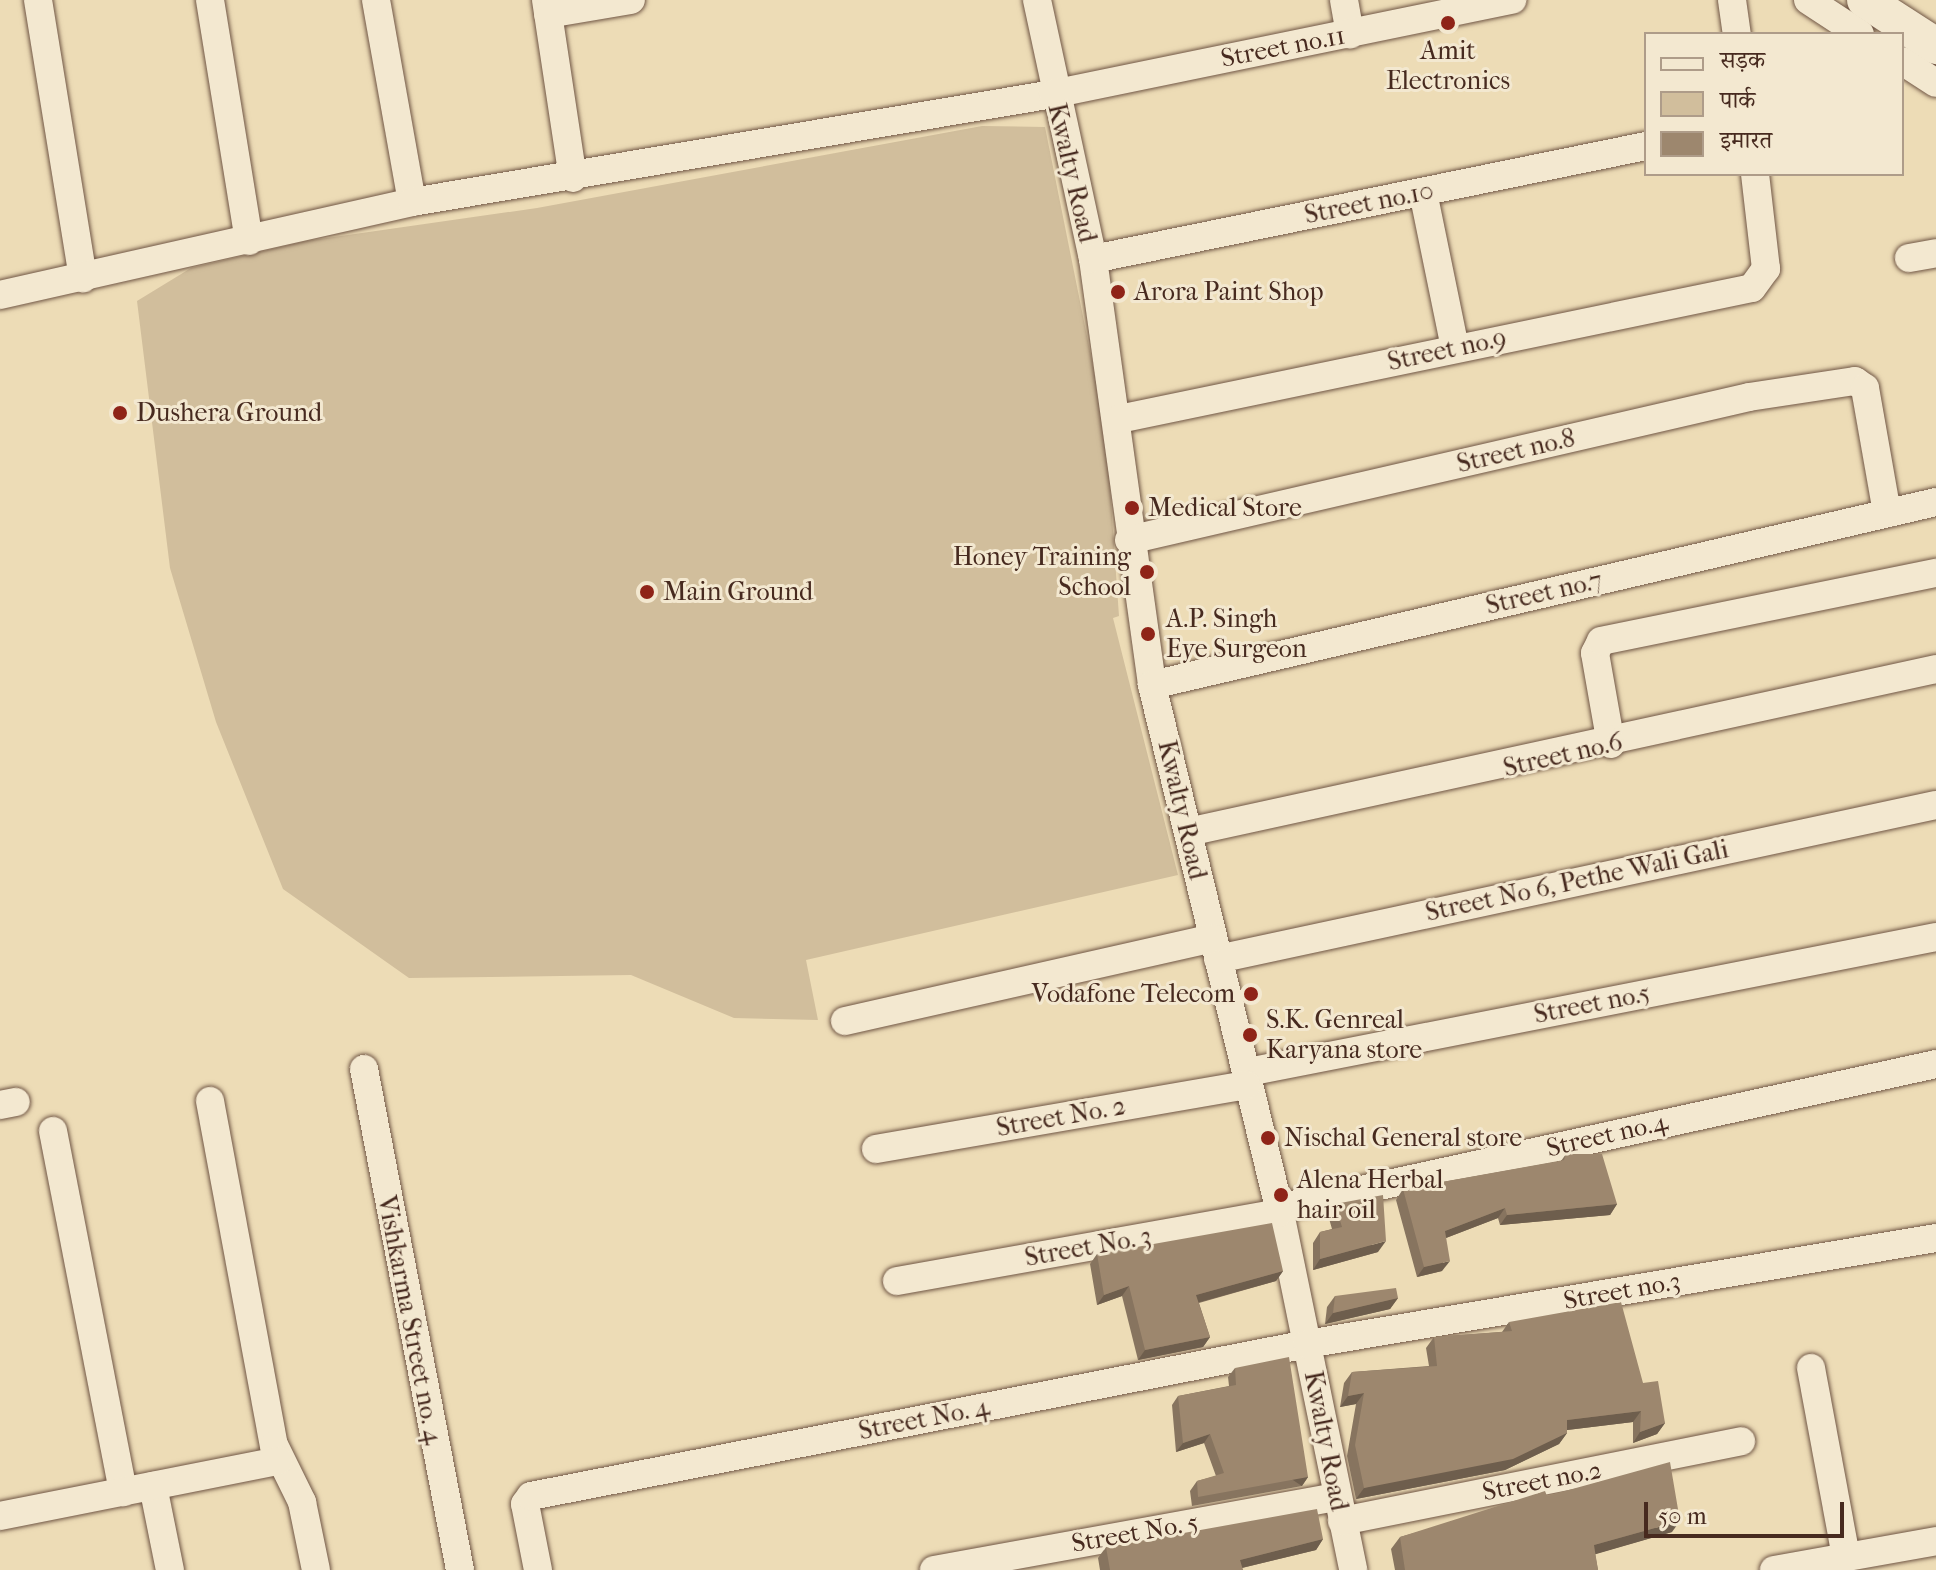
<!DOCTYPE html>
<meta charset="utf-8">
<style>
body{margin:0}
#map{position:relative;width:1936px;height:1570px;overflow:hidden;background:#eddcb6;font-family:"IM FELL French Canon","Noto Serif Devanagari",serif}
div>[style]{position:absolute}
.green>*{inset:0;background:#d1be9c}
.roads{filter:drop-shadow(0 0 2px #705645) drop-shadow(0 0 2px #705645)}
.minor>*{height:28px;margin:-14px;padding:0 14px;transform-origin:14px;border-radius:14px;background:#f3e8d0}
.tertiary>*{height:36px;margin:-18px;padding:0 18px;transform-origin:18px;border-radius:18px;background:#f3e8d0}
.wall>*{inset:0;background:#87745f}
.shaded-wall>*{inset:0;background:#6e5e4d;transform-origin:0 0}
.building>*{inset:0;background:#9d876e}
.dots>*{width:22px;height:22px;translate:-50% -50%;box-sizing:border-box;border:4px solid #f3e8d0;border-radius:50%}
span{translate:-50% -50%;white-space:nowrap;text-align:center;line-height:1.15;-webkit-text-stroke:6px #f3e8d0;paint-order:stroke}
.street-label{font-size:26px;color:#472a1f}
.poi-label{font-size:26px;color:#472a1f}
.left{translate:0 -50%;text-align:left}
.right{translate:-100% -50%;text-align:right}
.legend{position:absolute;left:1644px;top:32px;width:260px;height:144px;box-sizing:border-box;background:#f3e8d0;border:2px solid #ae9c89;margin:0;padding:10px 14px;list-style:none;font-size:24px;color:#472a1f}
.legend li{display:flex;align-items:center;gap:16px;height:40px}
.legend b{width:40px;border:2px solid #ae9c89}
.scale{position:absolute;left:1644px;top:1502px;width:200px;height:36px;box-sizing:border-box;border:4px solid #472a1f;border-top:0;padding-left:10px;font-size:24px;line-height:28px;white-space:nowrap;color:#472a1f;-webkit-text-stroke:6px #f3e8d0;paint-order:stroke}
</style>
<div id="map">
<div class="green">
<i style="clip-path:polygon(982px 126px,1045px 127px,1106px 431px,1119px 616px,1113px 618px,1178px 875px,806px 960px,818px 1020px,734px 1018px,631px 975px,409px 978px,283px 889px,216px 722px,170px 568px,137px 301px,191px 268px,306px 241px,537px 208px)"></i>
</div>
<div class="roads">
<div class="minor">
<i style="left:38px;top:0;width:282px;rotate:80.8deg"></i>
<i style="left:210px;top:0;width:244px;rotate:80.8deg"></i>
<i style="left:376px;top:0;width:205px;rotate:79.9deg"></i>
<i style="left:546px;top:0;width:180px;rotate:81.4deg"></i>
<i style="left:1037px;top:0;width:265px;rotate:77.8deg"></i>
<i style="left:1093px;top:259px;width:430px;rotate:82.1deg"></i>
<i style="left:1152px;top:685px;width:538px;rotate:76.35deg"></i>
<i style="left:1279px;top:1208px;width:369px;rotate:78.4deg"></i>
<i style="left:1344px;top:0;width:35px;rotate:80deg"></i>
<i style="left:1732px;top:0;width:34px;rotate:82deg"></i>
<i style="left:1808px;top:0;width:62px;rotate:33.2deg"></i>
<i style="left:548px;top:14px;width:84px;rotate:-9.6deg"></i>
<i style="left:1902px;top:61px;width:40px;rotate:32.9deg"></i>
<i style="left:1423px;top:192px;width:159px;rotate:78.4deg"></i>
<i style="left:1909px;top:258px;width:27px;rotate:-10deg"></i>
<i style="left:1093px;top:259px;width:564px;rotate:-11.55deg"></i>
<i style="left:0;top:295px;width:422px;rotate:-12.7deg"></i>
<i style="left:412px;top:202px;width:650px;rotate:-9.56deg"></i>
<i style="left:1053px;top:94px;width:469px;rotate:-11.6deg"></i>
<i style="left:1119px;top:419px;width:646px;rotate:-11.69deg"></i>
<i style="left:1752px;top:288px;width:24px;rotate:-54deg"></i>
<i style="left:1766px;top:269px;width:96px;rotate:-96.6deg"></i>
<i style="left:1129px;top:540px;width:636px;rotate:-12.99deg"></i>
<i style="left:1749px;top:397px;width:107px;rotate:-8.6deg"></i>
<i style="left:1855px;top:381px;width:12px;rotate:35deg"></i>
<i style="left:1865px;top:388px;width:127px;rotate:80deg"></i>
<i style="left:1152px;top:685px;width:805px;rotate:-13.14deg"></i>
<i style="left:1611px;top:744px;width:92px;rotate:-100deg"></i>
<i style="left:1595px;top:653px;width:13px;rotate:-63deg"></i>
<i style="left:1601px;top:641px;width:342px;rotate:-11.5deg"></i>
<i style="left:1188px;top:832px;width:766px;rotate:-12.29deg"></i>
<i style="left:1218px;top:959px;width:734px;rotate:-12.11deg"></i>
<i style="left:845px;top:1021px;width:376px;rotate:-12.7deg"></i>
<i style="left:364px;top:1069px;width:510px;rotate:79.15deg"></i>
<i style="left:1248px;top:1072px;width:701px;rotate:-11.1deg"></i>
<i style="left:210px;top:1101px;width:350px;rotate:79.5deg"></i>
<i style="left:274px;top:1445px;width:64px;rotate:63.8deg"></i>
<i style="left:302px;top:1502px;width:69px;rotate:78.4deg"></i>
<i style="left:0;top:1105px;width:16px;rotate:-11deg"></i>
<i style="left:53px;top:1131px;width:368px;rotate:79deg"></i>
<i style="left:876px;top:1149px;width:376px;rotate:-9.8deg"></i>
<i style="left:1279px;top:1208px;width:673px;rotate:-12.36deg"></i>
<i style="left:897px;top:1281px;width:387px;rotate:-10.1deg"></i>
<i style="left:1811px;top:1368px;width:192px;rotate:79.5deg"></i>
<i style="left:153px;top:1486px;width:86px;rotate:78.6deg"></i>
<i style="left:0;top:1516px;width:284px;rotate:-11.2deg"></i>
<i style="left:1342px;top:1521px;width:407px;rotate:-11.3deg"></i>
<i style="left:538px;top:1570px;width:67px;rotate:-101.1deg"></i>
<i style="left:525px;top:1504px;width:10px;rotate:-53deg"></i>
<i style="left:531px;top:1496px;width:791px;rotate:-11.08deg"></i>
<i style="left:1307px;top:1344px;width:638px;rotate:-9.57deg"></i>
<i style="left:934px;top:1570px;width:410px;rotate:-10.3deg"></i>
<i style="left:1774px;top:1570px;width:165px;rotate:-10.1deg"></i>
</div>
<div class="tertiary">
<i style="left:1865px;top:0;width:85px;rotate:32.9deg"></i>
</div>
</div>
<div class="wall">
<i style="clip-path:polygon(1566px 1154px,1617px 1204px,1610px 1215px,1500px 1225px,1498px 1218px,1446px 1238px,1442px 1271px,1417px 1277px,1396px 1200px,1403px 1189px,1561px 1161px)"></i>
<i style="clip-path:polygon(1335px 1204px,1378px 1252px,1313px 1270px,1313px 1243px,1320px 1232px,1332px 1229px,1328px 1215px)"></i>
<i style="clip-path:polygon(1097px 1254px,1283px 1271px,1276px 1281px,1199px 1303px,1210px 1337px,1203px 1347px,1138px 1360px,1122px 1296px,1097px 1305px,1090px 1264px)"></i>
<i style="clip-path:polygon(1335px 1296px,1398px 1298px,1390px 1309px,1325px 1324px,1327px 1307px)"></i>
<i style="clip-path:polygon(1509px 1322px,1643px 1383px,1665px 1423px,1657px 1434px,1633px 1443px,1633px 1422px,1567px 1430px,1567px 1433px,1559px 1444px,1505px 1470px,1356px 1499px,1347px 1456px,1356px 1404px,1340px 1407px,1344px 1383px,1352px 1372px,1429px 1366px,1426px 1348px,1434px 1337px,1502px 1332px)"></i>
<i style="clip-path:polygon(1235px 1368px,1308px 1477px,1302px 1486px,1192px 1506px,1190px 1491px,1197px 1481px,1216px 1476px,1204px 1443px,1176px 1452px,1172px 1405px,1178px 1396px,1229px 1386px,1228px 1377px)"></i>
<i style="clip-path:polygon(1547px 1496px,1672px 1532px,1595px 1554px,1598px 1570px,1395px 1570px,1391px 1549px,1400px 1537px)"></i>
<i style="clip-path:polygon(1323px 1539px,1316px 1550px,1242px 1568px,1243px 1570px,1100px 1570px,1098px 1558px,1106px 1547px)"></i>
</div>
<div class="shaded-wall">
<i style="clip-path:polygon(1617px 1204px,1610px 1215px,1500px 1225px,1507px 1215px)"></i>
<i style="clip-path:polygon(1505px 1208px,1498px 1218px,1438px 1241px,1445px 1231px)"></i>
<i style="clip-path:polygon(1386px 1241px,1378px 1252px,1313px 1270px,1320px 1259px)"></i>
<i style="clip-path:polygon(1450px 1261px,1442px 1271px,1417px 1277px,1424px 1267px)"></i>
<i style="clip-path:polygon(1283px 1271px,1276px 1281px,1189px 1305px,1196px 1295px)"></i>
<i style="clip-path:polygon(1129px 1286px,1122px 1296px,1097px 1305px,1104px 1295px)"></i>
<i style="clip-path:polygon(1398px 1298px,1390px 1309px,1325px 1324px,1333px 1313px)"></i>
<i style="clip-path:polygon(1210px 1337px,1203px 1347px,1138px 1360px,1145px 1350px)"></i>
<i style="clip-path:polygon(1364px 1393px,1356px 1404px,1340px 1407px,1348px 1396px)"></i>
<i style="clip-path:polygon(1641px 1411px,1633px 1422px,1559px 1431px,1567px 1420px)"></i>
<i style="clip-path:polygon(1665px 1423px,1657px 1434px,1633px 1443px,1640px 1432px)"></i>
<i style="clip-path:polygon(1567px 1433px,1559px 1444px,1505px 1470px,1356px 1499px,1364px 1488px)"></i>
<i style="clip-path:polygon(1210px 1434px,1204px 1443px,1176px 1452px,1183px 1443px)"></i>
<i style="left:1308px;top:1477px;width:11px;height:112px;rotate:124deg"></i>
<i style="clip-path:polygon(1680px 1521px,1672px 1532px,1586px 1557px,1594px 1545px)"></i>
<i style="clip-path:polygon(1323px 1539px,1316px 1550px,1233px 1570px,1240px 1560px)"></i>
</div>
<div class="building">
<i style="clip-path:polygon(1566px 1154px,1602px 1154px,1617px 1204px,1507px 1215px,1505px 1208px,1445px 1231px,1450px 1261px,1424px 1267px,1403px 1189px,1564px 1160px)"></i>
<i style="clip-path:polygon(1383px 1195px,1386px 1241px,1320px 1259px,1320px 1232px,1342px 1227px,1335px 1204px)"></i>
<i style="clip-path:polygon(1272px 1223px,1283px 1271px,1196px 1295px,1210px 1337px,1145px 1350px,1129px 1286px,1104px 1295px,1097px 1254px)"></i>
<i style="clip-path:polygon(1396px 1288px,1398px 1298px,1333px 1313px,1335px 1296px)"></i>
<i style="clip-path:polygon(1621px 1302px,1643px 1383px,1658px 1381px,1665px 1423px,1640px 1432px,1641px 1411px,1567px 1420px,1567px 1433px,1513px 1459px,1364px 1488px,1355px 1445px,1364px 1393px,1348px 1396px,1352px 1372px,1437px 1366px,1434px 1337px,1512px 1331px,1509px 1322px)"></i>
<i style="clip-path:polygon(1289px 1357px,1308px 1477px,1198px 1497px,1197px 1481px,1224px 1473px,1210px 1434px,1183px 1443px,1178px 1396px,1236px 1385px,1235px 1368px)"></i>
<i style="clip-path:polygon(1670px 1462px,1680px 1521px,1594px 1545px,1598px 1570px,1405px 1570px,1400px 1537px,1545px 1491px,1547px 1496px)"></i>
<i style="clip-path:polygon(1317px 1509px,1323px 1539px,1240px 1560px,1243px 1570px,1110px 1570px,1106px 1547px)"></i>
</div>
<div class="dots">
<i style="left:1448px;top:23px;background:#8f2418"></i>
<i style="left:1118px;top:292px;background:#8f2418"></i>
<i style="left:120px;top:413px;background:#8f2418"></i>
<i style="left:1132px;top:508px;background:#8f2418"></i>
<i style="left:1147px;top:572px;background:#8f2418"></i>
<i style="left:647px;top:592px;background:#8f2418"></i>
<i style="left:1148px;top:634px;background:#8f2418"></i>
<i style="left:1251px;top:994px;background:#8f2418"></i>
<i style="left:1250px;top:1035px;background:#8f2418"></i>
<i style="left:1268px;top:1138px;background:#8f2418"></i>
<i style="left:1281px;top:1195px;background:#8f2418"></i>
</div>
<div class="street-label">
<span style="left:1283px;top:47px;rotate:-11deg">Street no.11</span>
<span style="left:1072px;top:173px;rotate:77deg">Kwalty Road</span>
<span style="left:1369px;top:203px;rotate:-11deg">Street no.10</span>
<span style="left:1447px;top:350px;rotate:-12deg">Street no.9</span>
<span style="left:1516px;top:451px;rotate:-13deg">Street no.8</span>
<span style="left:1544px;top:593px;rotate:-13deg">Street no.7</span>
<span style="left:1563px;top:755px;rotate:-13deg">Street no.6</span>
<span style="left:1182px;top:810px;rotate:77deg">Kwalty Road</span>
<span style="left:1577px;top:881px;rotate:-12deg">Street No 6, Pethe Wali Gali</span>
<span style="left:1592px;top:1004px;rotate:-11deg">Street no.5</span>
<span style="left:1061px;top:1117px;rotate:-10deg">Street No. 2</span>
<span style="left:1607px;top:1135px;rotate:-13deg">Street no.4</span>
<span style="left:1088px;top:1247px;rotate:-10deg">Street No. 3</span>
<span style="left:1622px;top:1291px;rotate:-10deg">Street no.3</span>
<span style="left:410px;top:1320px;rotate:79deg">Vishkarma Street no. 4</span>
<span style="left:924px;top:1419px;rotate:-11deg">Street No. 4</span>
<span style="left:1326px;top:1441px;rotate:79deg">Kwalty Road</span>
<span style="left:1542px;top:1481px;rotate:-11deg">Street no.2</span>
<span style="left:1135px;top:1533px;rotate:-10deg">Street No. 5</span>
</div>
<div class="poi-label">
<span style="left:1448px;top:66px">Amit<br>Electronics</span>
<span class="left" style="left:1134px;top:292px">Arora Paint Shop</span>
<span class="left" style="left:136px;top:413px">Dushera Ground</span>
<span class="left" style="left:1148px;top:508px">Medical Store</span>
<span class="right" style="left:1131px;top:572px">Honey Training<br>School</span>
<span class="left" style="left:663px;top:592px">Main Ground</span>
<span class="left" style="left:1166px;top:634px">A.P. Singh<br>Eye Surgeon</span>
<span class="right" style="left:1235px;top:994px">Vodafone Telecom</span>
<span class="left" style="left:1266px;top:1035px">S.K. Genreal<br>Karyana store</span>
<span class="left" style="left:1284px;top:1138px">Nischal General store</span>
<span class="left" style="left:1297px;top:1195px">Alena Herbal<br>hair oil</span>
</div>
<ul class="legend">
<li><b style="height:10px;background:#f3e8d0"></b>सड़क</li>
<li><b style="height:22px;background:#d1be9c"></b>पार्क</li>
<li><b style="height:22px;background:#9d876e"></b>इमारत</li>
</ul>
<div class="scale">50 m</div>
</div>
